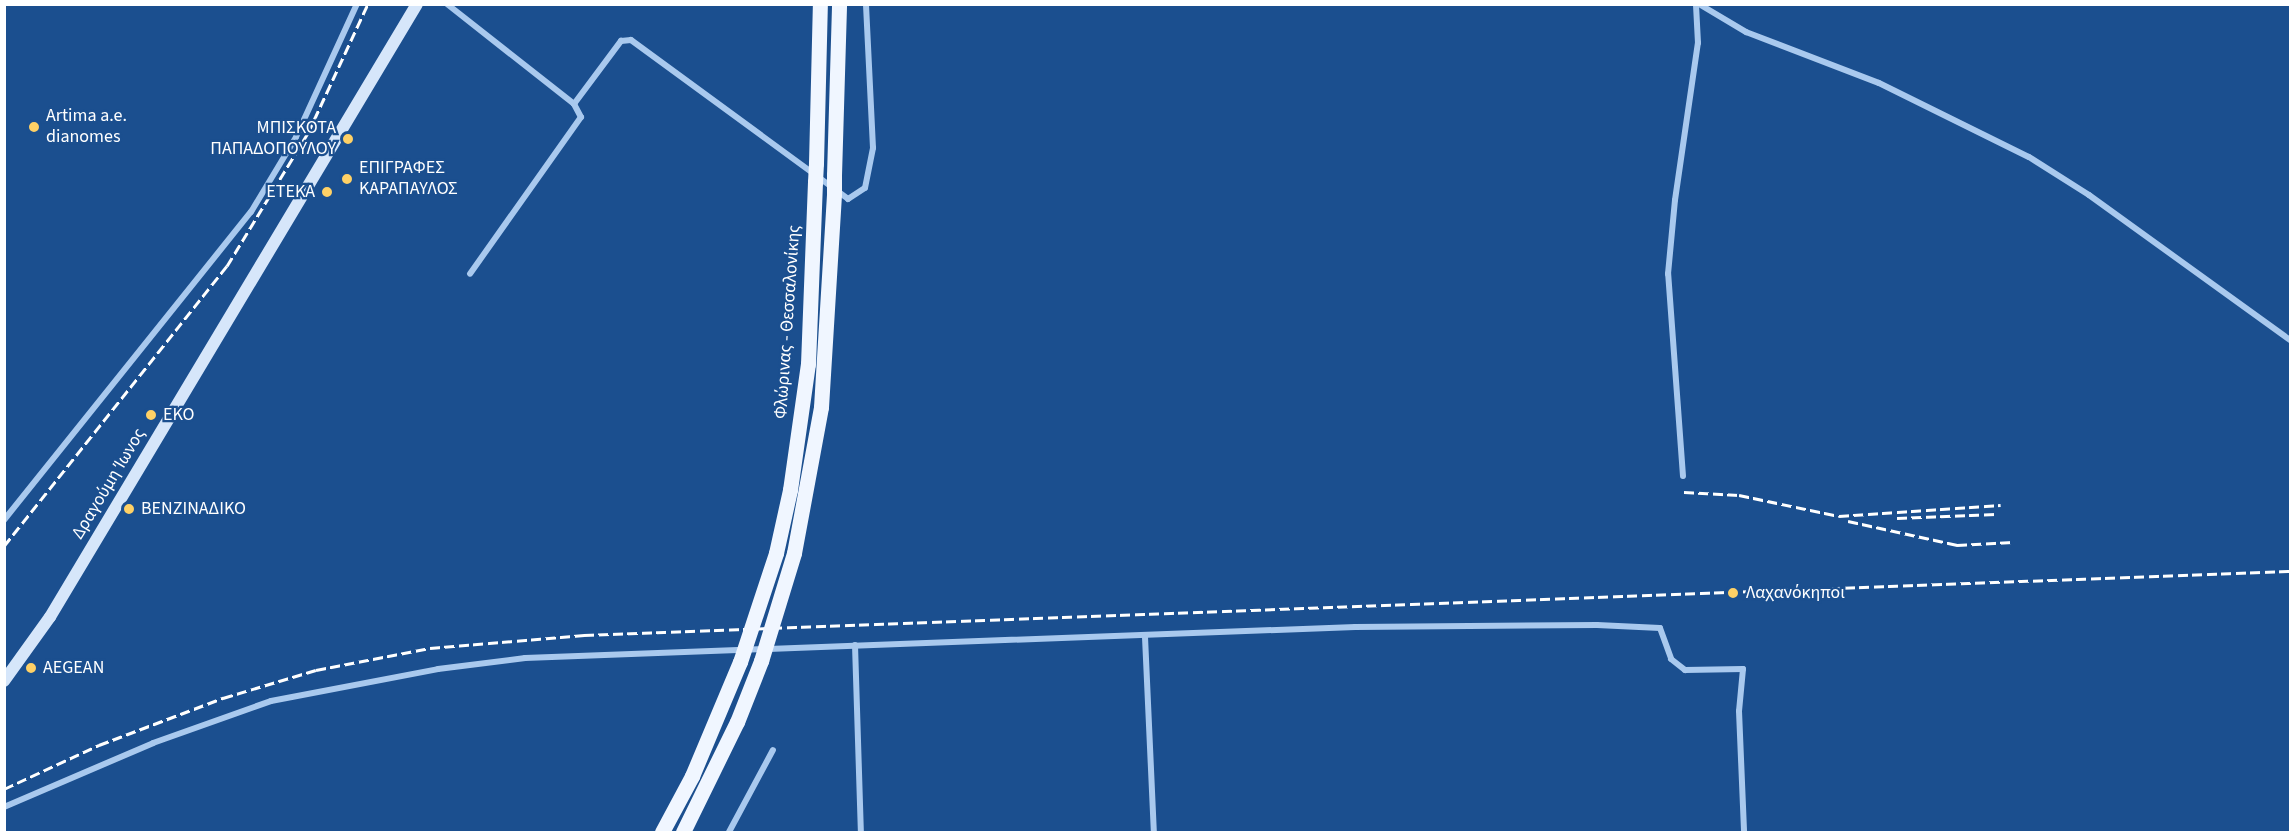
<!DOCTYPE html>
<meta charset="utf-8">
<style>
body{margin:0}
#map{position:relative;width:2295px;height:837px;overflow:hidden;background:#1b4f8f;font-family:"Source Sans 3",sans-serif}
div>[style]{position:absolute}
.minor>*{height:6px;margin:-3px;padding:0 3px;transform-origin:3px;border-radius:3px;background:#a9c9ee}
.secondary>*{height:12px;margin:-6px;padding:0 6px;transform-origin:6px;border-radius:6px;background:#d6e6fa}
.primary>*{height:15px;margin:-7.5px;padding:0 7.5px;transform-origin:7.5px;border-radius:7.5px;background:#f0f6ff}
.rail>*{height:3px;margin-top:-1.5px;transform-origin:0;background:repeating-linear-gradient(90deg,#fff 0 10px,transparent 0 14.5px)}
.primary-bridge>*{height:15px;margin:-7.5px;padding:0 7.5px;transform-origin:7.5px;border-radius:7.5px;background:#f0f6ff}
.dots>*{width:16px;height:16px;translate:-50% -50%;box-sizing:border-box;border:3px solid #1b4f8f;border-radius:50%}
span{translate:-50% -50%;white-space:nowrap;text-align:center;line-height:1.15;-webkit-text-stroke:4.5px #1b4f8f;paint-order:stroke}
.poi-label{font-size:18px;color:#fff}
.left{translate:0 -50%;text-align:left}
.right{translate:-100% -50%;text-align:right}
.street-label{font-size:18px;color:#fff}
.frame{position:absolute;inset:0;border:6px solid #fff;pointer-events:none}
</style>
<div id="map">
<div class="minor">
<i style="left:447px;top:4px;width:162px;rotate:38.2deg"></i>
<i style="left:574px;top:104px;width:15px;rotate:62deg"></i>
<i style="left:581px;top:117px;width:192px;rotate:125.3deg"></i>
<i style="left:1699px;top:4px;width:55px;rotate:30.8deg"></i>
<i style="left:1746px;top:32px;width:142px;rotate:21deg"></i>
<i style="left:1879px;top:83px;width:167px;rotate:26.3deg"></i>
<i style="left:2029px;top:157px;width:71px;rotate:32.3deg"></i>
<i style="left:2089px;top:195px;width:248px;rotate:35.8deg"></i>
<i style="left:574px;top:104px;width:79px;rotate:-53.3deg"></i>
<i style="left:621px;top:41px;width:10px;rotate:-6deg"></i>
<i style="left:631px;top:40px;width:269px;rotate:36.2deg"></i>
<i style="left:848px;top:199px;width:20px;rotate:-33deg"></i>
<i style="left:865px;top:188px;width:41px;rotate:-78.7deg"></i>
<i style="left:873px;top:148px;width:144px;rotate:-92.8deg"></i>
<i style="left:1683px;top:476px;width:203px;rotate:-94.2deg"></i>
<i style="left:1668px;top:274px;width:74px;rotate:-84.6deg"></i>
<i style="left:1675px;top:200px;width:159px;rotate:-81.7deg"></i>
<i style="left:1698px;top:43px;width:39px;rotate:-93deg"></i>
<i style="left:4px;top:520px;width:395px;rotate:-51.3deg"></i>
<i style="left:251px;top:212px;width:87px;rotate:-59deg"></i>
<i style="left:296px;top:137px;width:146px;rotate:-65.4deg"></i>
<i style="left:1145px;top:637px;width:195px;rotate:87.4deg"></i>
<i style="left:855px;top:645px;width:187px;rotate:88.2deg"></i>
<i style="left:4px;top:807px;width:162px;rotate:-23.2deg"></i>
<i style="left:153px;top:743px;width:125px;rotate:-19.6deg"></i>
<i style="left:271px;top:701px;width:170px;rotate:-10.8deg"></i>
<i style="left:438px;top:669px;width:88px;rotate:-7.2deg"></i>
<i style="left:525px;top:658px;width:831px;rotate:-2.14deg"></i>
<i style="left:1355px;top:627px;width:242px;rotate:-0.5deg"></i>
<i style="left:1597px;top:625px;width:63px;rotate:2.7deg"></i>
<i style="left:1660px;top:628px;width:33px;rotate:70deg"></i>
<i style="left:1671px;top:659px;width:18px;rotate:38deg"></i>
<i style="left:1685px;top:670px;width:58px;rotate:-1deg"></i>
<i style="left:1743px;top:669px;width:42px;rotate:95.4deg"></i>
<i style="left:1739px;top:711px;width:121px;rotate:87.6deg"></i>
<i style="left:729px;top:832px;width:93px;rotate:-61.8deg"></i>
</div>
<div class="secondary">
<i style="left:4px;top:681px;width:79px;rotate:-54.3deg"></i>
<i style="left:50px;top:617px;width:714px;rotate:-59.09deg"></i>
</div>
<div class="primary">
<i style="left:816px;top:163px;width:159px;rotate:-88.6deg"></i>
<i style="left:834px;top:175px;width:171px;rotate:-88.3deg"></i>
<i style="left:776px;top:553px;width:65px;rotate:-77.5deg"></i>
<i style="left:790px;top:490px;width:127px;rotate:-81.9deg"></i>
<i style="left:808px;top:364px;width:182px;rotate:-87.8deg"></i>
<i style="left:794px;top:553px;width:148px;rotate:-79.5deg"></i>
<i style="left:821px;top:407px;width:213px;rotate:-86.5deg"></i>
<i style="left:662px;top:832px;width:64px;rotate:-61.8deg"></i>
<i style="left:692px;top:776px;width:124px;rotate:-67.2deg"></i>
<i style="left:683px;top:832px;width:123px;rotate:-63.9deg"></i>
<i style="left:737px;top:722px;width:66px;rotate:-68.5deg"></i>
</div>
<div class="rail">
<i style="left:1684px;top:492px;width:55px;rotate:3.1deg"></i>
<i style="left:1739px;top:495px;width:102px;rotate:11.9deg"></i>
<i style="left:1839px;top:516px;width:162px;rotate:-3.9deg"></i>
<i style="left:1897px;top:518px;width:99px;rotate:-2.3deg"></i>
<i style="left:1848px;top:521px;width:112px;rotate:12.4deg"></i>
<i style="left:1957px;top:545px;width:56px;rotate:-3.1deg"></i>
<i style="left:4px;top:546px;width:358px;rotate:-51.5deg"></i>
<i style="left:227px;top:266px;width:156px;rotate:-58.7deg"></i>
<i style="left:308px;top:133px;width:142px;rotate:-65.1deg"></i>
<i style="left:4px;top:789px;width:105px;rotate:-24.9deg"></i>
<i style="left:99px;top:745px;width:133px;rotate:-20.8deg"></i>
<i style="left:223px;top:698px;width:97px;rotate:-16.8deg"></i>
<i style="left:316px;top:670px;width:116px;rotate:-10.9deg"></i>
<i style="left:430px;top:648px;width:155px;rotate:-4.8deg"></i>
<i style="left:584px;top:635px;width:1707px;rotate:-2.15deg"></i>
</div>
<div class="primary-bridge">
<i style="left:815px;top:182px;width:19px;rotate:-87deg"></i>
<i style="left:834px;top:194px;width:19px;rotate:-90deg"></i>
<i style="left:761px;top:661px;width:113px;rotate:-73deg"></i>
<i style="left:740px;top:662px;width:115px;rotate:-71.7deg"></i>
</div>
<div class="dots">
<i style="left:34px;top:127px;background:#ffd166"></i>
<i style="left:348px;top:139px;background:#ffd166"></i>
<i style="left:347px;top:179px;background:#ffd166"></i>
<i style="left:327px;top:192px;background:#ffd166"></i>
<i style="left:151px;top:415px;background:#ffd166"></i>
<i style="left:129px;top:509px;background:#ffd166"></i>
<i style="left:1733px;top:593px;background:#ffd166"></i>
<i style="left:31px;top:668px;background:#ffd166"></i>
</div>
<div class="poi-label">
<span class="left" style="left:46px;top:127px">Artima a.e.<br>dianomes</span>
<span class="right" style="left:336px;top:139px">ΜΠΙΣΚΟΤΑ<br>ΠΑΠΑΔΟΠΟΥΛΟΥ</span>
<span class="left" style="left:359px;top:179px">ΕΠΙΓΡΑΦΕΣ<br>ΚΑΡΑΠΑΥΛΟΣ</span>
<span class="right" style="left:315px;top:192px">ΕΤΕΚΑ</span>
<span class="left" style="left:163px;top:415px">EKO</span>
<span class="left" style="left:141px;top:509px">ΒΕΝΖΙΝΑΔΙΚΟ</span>
<span class="left" style="left:1746px;top:593px">Λαχανόκηποι</span>
<span class="left" style="left:43px;top:668px">AEGEAN</span>
</div>
<div class="street-label">
<span style="left:788px;top:322px;rotate:-86deg">Φλώρινας - Θεσσαλονίκης</span>
<span style="left:109px;top:484px;rotate:-59deg">Δραγούμη Ίωνος</span>
</div>
<div class="frame"></div>
</div>
